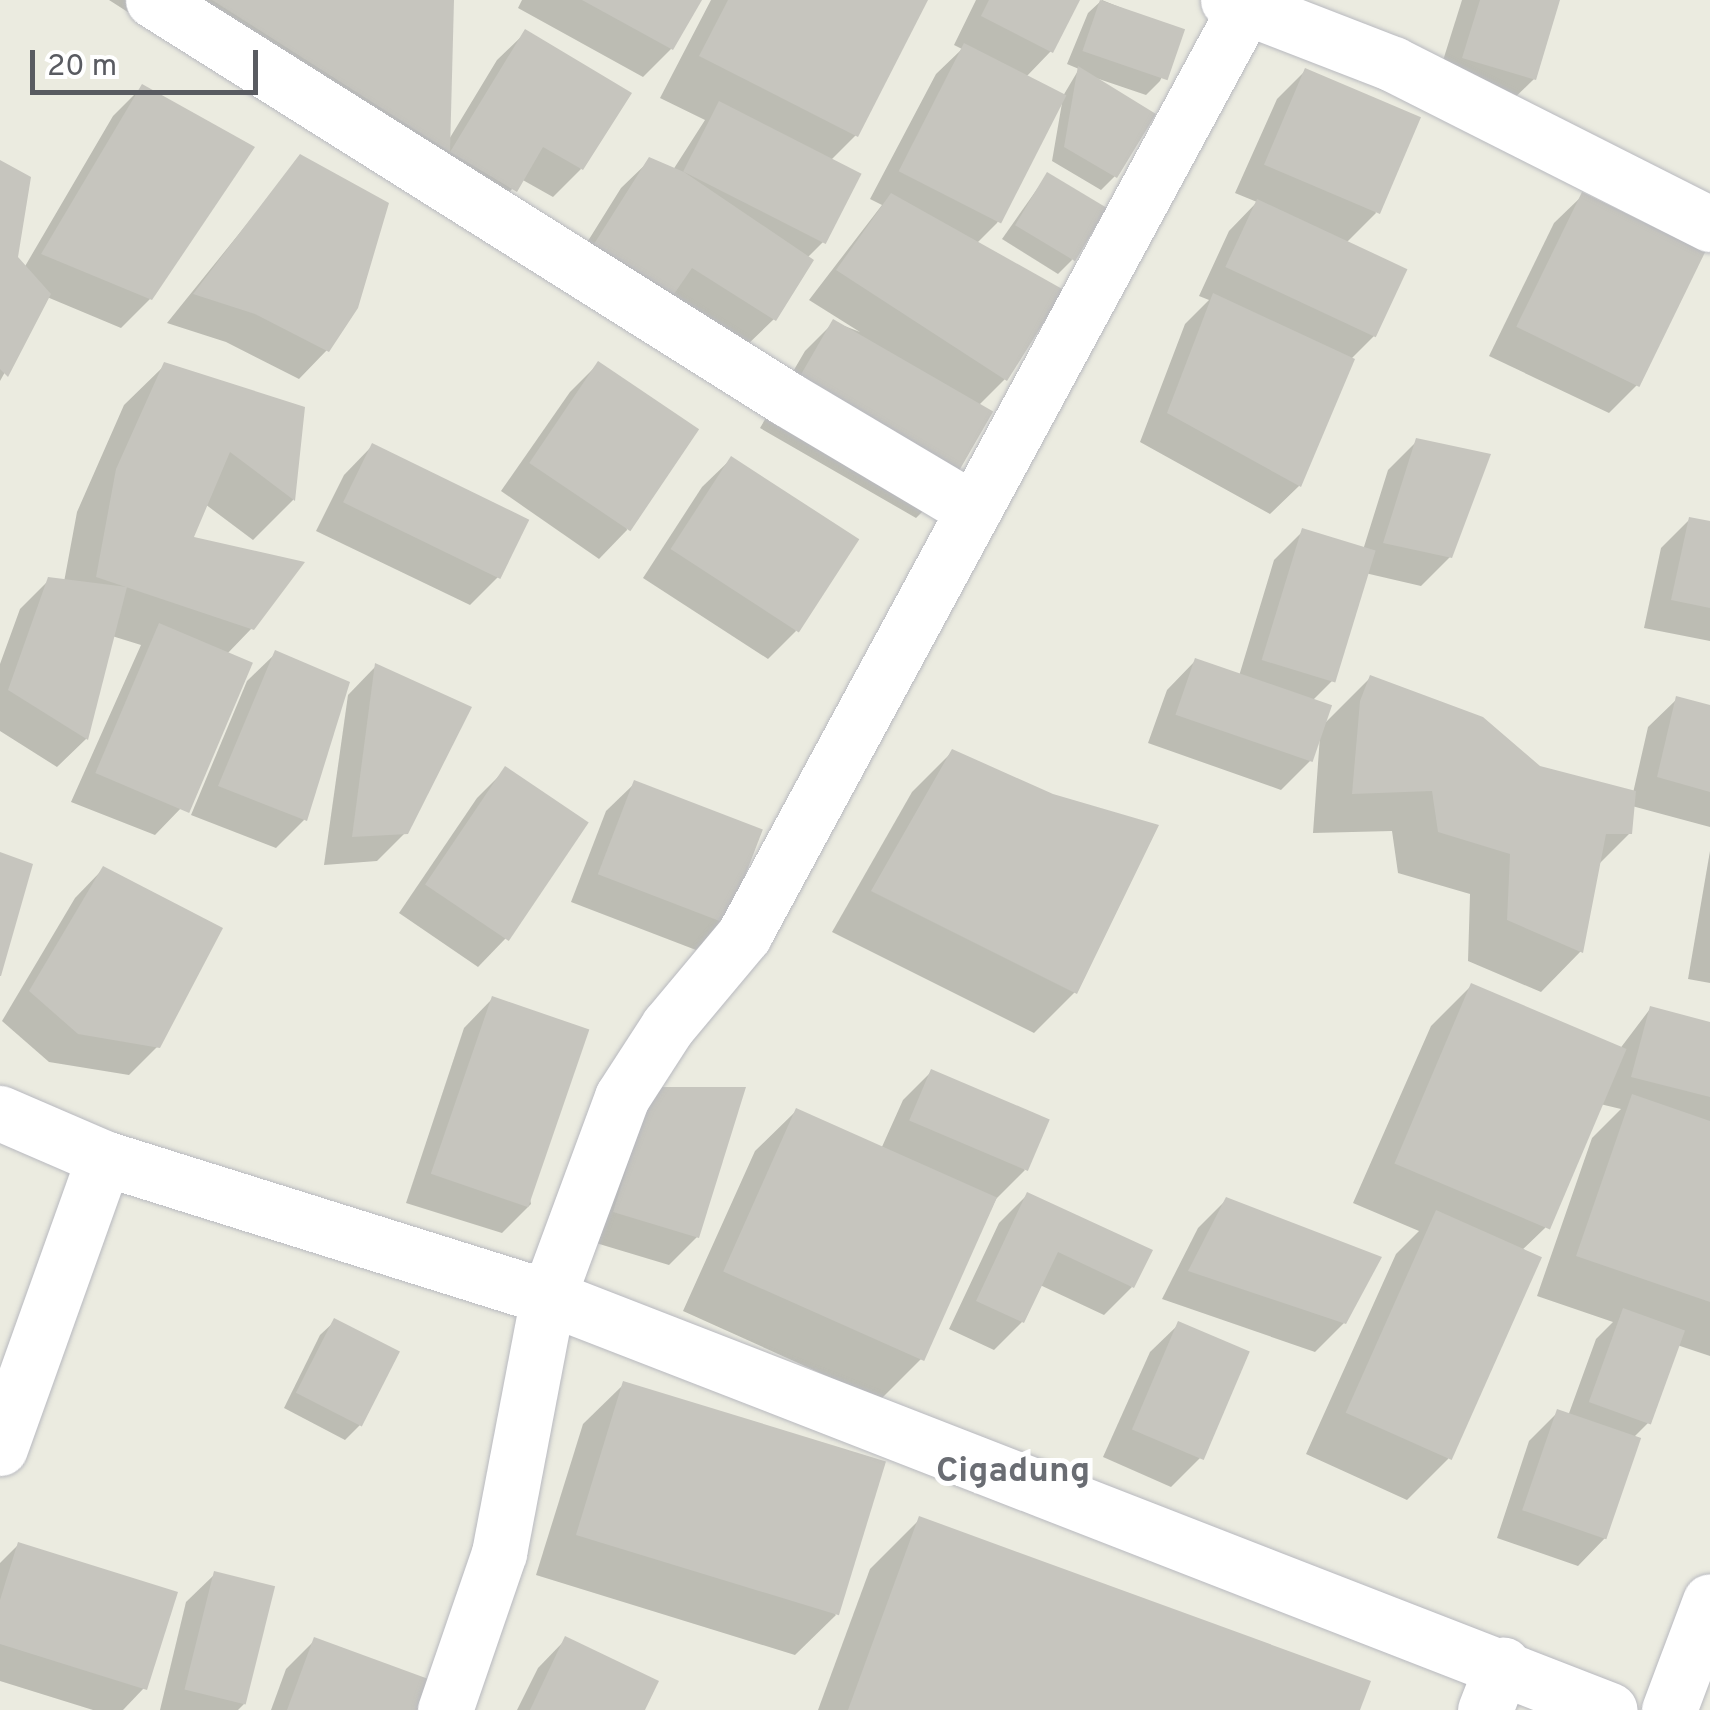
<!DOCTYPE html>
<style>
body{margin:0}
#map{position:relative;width:1710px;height:1710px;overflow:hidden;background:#ebebe0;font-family:Overpass,sans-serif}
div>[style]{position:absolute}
.shadow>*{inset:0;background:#0003}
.building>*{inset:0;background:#c6c5be;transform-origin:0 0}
.roads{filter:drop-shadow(0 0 2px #b8b9bf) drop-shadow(0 0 2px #b8b9bf)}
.minor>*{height:55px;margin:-27.5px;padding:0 27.5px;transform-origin:27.5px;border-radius:27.5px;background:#fff}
span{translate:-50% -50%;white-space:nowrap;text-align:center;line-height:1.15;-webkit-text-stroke:10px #fff;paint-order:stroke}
.quarter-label{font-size:35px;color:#6a6d73;font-weight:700}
.scale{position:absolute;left:30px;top:50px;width:228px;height:45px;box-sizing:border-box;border:5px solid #595b61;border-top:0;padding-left:12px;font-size:30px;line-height:35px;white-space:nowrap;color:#595b61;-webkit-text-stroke:8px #fff;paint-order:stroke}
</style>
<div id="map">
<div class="shadow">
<i style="clip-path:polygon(109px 0,452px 0,448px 141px,497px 60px,526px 32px,581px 169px,553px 197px,521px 179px,486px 218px,408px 191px)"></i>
<i style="clip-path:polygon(522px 0,699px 0,671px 49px,643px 77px,518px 8px)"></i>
<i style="clip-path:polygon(711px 0,925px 0,856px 135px,831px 160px,824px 241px,807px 258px,774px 319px,745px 347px,568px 273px,621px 188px,650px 160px,673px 170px,705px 120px,660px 98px)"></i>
<i style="clip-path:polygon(976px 0,1077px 0,1051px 51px,1026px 77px,1063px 96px,1079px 69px,1067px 64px,1088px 13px,1102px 0,1181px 32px,1160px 81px,1146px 95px,1090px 76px,1115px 176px,1101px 190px,1052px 161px,1062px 103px,997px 223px,976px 244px,1005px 379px,979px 405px,945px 489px,916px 518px,760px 428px,805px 351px,834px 322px,860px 332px,809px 300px,882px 205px,870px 199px,936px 74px,962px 49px,954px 45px)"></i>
<i style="clip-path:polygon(1462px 0,1558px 0,1534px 79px,1505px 107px,1435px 86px)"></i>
<i style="clip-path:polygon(1305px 71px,1376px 213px,1346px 243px,1375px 335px,1352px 358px,1299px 486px,1270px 514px,1140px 442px,1185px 324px,1209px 300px,1199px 296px,1229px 231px,1257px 202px,1235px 193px,1277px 99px)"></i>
<i style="clip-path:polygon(142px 87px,150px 299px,121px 328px,47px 297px,0 381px,0 163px,15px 257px,24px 268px,113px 116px)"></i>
<i style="clip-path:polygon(301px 157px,327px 350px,299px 379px,226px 342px,167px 323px)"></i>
<i style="clip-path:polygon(1047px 175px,1072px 260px,1058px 274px,1002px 239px)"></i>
<i style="clip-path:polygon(1583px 195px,1638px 384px,1609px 413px,1489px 356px,1554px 223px)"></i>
<i style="clip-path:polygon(598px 364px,627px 530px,599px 559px,501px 491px,570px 392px)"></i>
<i style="clip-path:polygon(165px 365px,303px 409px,293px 500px,253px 540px,205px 504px,191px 539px,252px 628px,226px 655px,183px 806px,155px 835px,71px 802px,141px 645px,112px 636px,86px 739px,57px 767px,0 731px,0 664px,20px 609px,49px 580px,64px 582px,77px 512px,124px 405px)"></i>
<i style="clip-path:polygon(1417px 441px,1450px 557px,1421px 586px,1365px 573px,1332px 681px,1312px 701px,1322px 726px,1370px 678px,1538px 768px,1633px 793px,1648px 727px,1677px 699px,1710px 708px,1710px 827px,1632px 806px,1630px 833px,1598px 865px,1581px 951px,1541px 992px,1468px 961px,1470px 894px,1398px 873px,1392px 831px,1313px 833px,1320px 736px,1310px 761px,1281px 790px,1148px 743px,1167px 690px,1195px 661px,1239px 676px,1274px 560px,1303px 531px,1363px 550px,1388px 470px)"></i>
<i style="clip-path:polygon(372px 446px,498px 577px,470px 605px,316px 531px,344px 475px)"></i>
<i style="clip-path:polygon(731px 459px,796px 631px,768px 659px,643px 578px,702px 487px)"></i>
<i style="clip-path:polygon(1689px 520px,1710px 524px,1710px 641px,1644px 628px,1661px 548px)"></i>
<i style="clip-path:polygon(276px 653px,304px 820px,276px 848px,191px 815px,247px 681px)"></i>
<i style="clip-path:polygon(376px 666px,406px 832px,377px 861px,324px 865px,348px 695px)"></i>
<i style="clip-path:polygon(952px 752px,1075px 992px,1034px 1033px,832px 932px,912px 792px)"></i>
<i style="clip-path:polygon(506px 769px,506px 938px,478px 967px,399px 913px,477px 798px)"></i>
<i style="clip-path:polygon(635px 783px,725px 921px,696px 950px,571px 902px,606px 811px)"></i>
<i style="clip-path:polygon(1710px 851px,1710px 983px,1688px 979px)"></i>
<i style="clip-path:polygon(103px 869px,158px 1046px,129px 1075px,49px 1062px,2px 1021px,75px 898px)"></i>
<i style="clip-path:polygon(1471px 986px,1619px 1050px,1650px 1009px,1710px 1025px,1710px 1356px,1677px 1345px,1649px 1422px,1633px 1438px,1606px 1537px,1578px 1566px,1497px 1538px,1529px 1441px,1558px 1412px,1568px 1416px,1596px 1339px,1613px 1322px,1537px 1296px,1592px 1138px,1621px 1109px,1600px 1104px,1545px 1228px,1521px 1251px,1448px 1459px,1407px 1500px,1306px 1454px,1396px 1254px,1419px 1231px,1353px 1203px,1431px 1026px)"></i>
<i style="clip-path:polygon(492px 999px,531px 1204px,502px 1233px,406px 1203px,464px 1028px)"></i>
<i style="clip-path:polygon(931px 1072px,1025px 1170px,996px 1199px,921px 1359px,880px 1400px,683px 1311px,755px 1151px,796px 1111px,881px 1149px,903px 1100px)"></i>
<i style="clip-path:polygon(653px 1089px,697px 1237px,669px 1265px,586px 1240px)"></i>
<i style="clip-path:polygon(1027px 1195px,1132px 1287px,1104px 1315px,1040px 1285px,1022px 1322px,994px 1350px,949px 1329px,999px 1223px)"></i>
<i style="clip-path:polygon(1226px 1200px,1344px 1323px,1315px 1352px,1162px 1299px,1198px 1228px)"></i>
<i style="clip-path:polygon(335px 1321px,360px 1425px,345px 1440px,284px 1408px,320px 1335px)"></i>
<i style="clip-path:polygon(1179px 1324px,1200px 1458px,1171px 1487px,1103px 1457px,1150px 1352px)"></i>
<i style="clip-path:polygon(624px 1384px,836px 1615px,795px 1655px,536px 1575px,583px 1424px)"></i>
<i style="clip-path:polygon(920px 1519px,1357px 1710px,818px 1710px,870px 1569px)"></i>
<i style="clip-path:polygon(18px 1545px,144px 1688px,123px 1710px,93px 1710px,0 1681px,0 1563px)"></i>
<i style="clip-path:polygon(215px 1574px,246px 1702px,238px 1710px,160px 1710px,186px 1602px)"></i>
<i style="clip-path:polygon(566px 1639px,642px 1710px,517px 1710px,538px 1668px)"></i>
<i style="clip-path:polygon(315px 1640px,429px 1710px,271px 1710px,286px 1669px)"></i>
</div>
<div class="building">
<i style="clip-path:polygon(212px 0,454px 0,450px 152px)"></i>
<i style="clip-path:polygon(582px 0,702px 0,673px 50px)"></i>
<i style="clip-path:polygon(728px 0,928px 0,858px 137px,699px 56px)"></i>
<i style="clip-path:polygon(989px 0,1080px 0,1053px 53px,981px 16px)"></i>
<i style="left:1100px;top:0;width:90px;height:54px;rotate:19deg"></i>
<i style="clip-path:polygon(1480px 0,1560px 0,1536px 80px,1462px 58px)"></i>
<i style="clip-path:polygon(525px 29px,632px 93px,583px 170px,543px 147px,517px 192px,450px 152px)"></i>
<i style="left:964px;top:43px;width:115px;height:144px;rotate:27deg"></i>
<i style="clip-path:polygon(1078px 66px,1156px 114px,1117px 178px,1064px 147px)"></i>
<i style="left:1305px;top:68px;width:126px;height:105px;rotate:23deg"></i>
<i style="clip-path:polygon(142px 84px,255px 147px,152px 300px,41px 254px)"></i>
<i style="left:719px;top:101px;width:160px;height:79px;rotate:27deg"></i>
<i style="clip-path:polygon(300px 154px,389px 203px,358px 308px,329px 352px,255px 314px,193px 294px)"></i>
<i style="clip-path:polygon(649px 157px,684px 172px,814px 260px,776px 321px,692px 268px,674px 294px,594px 244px)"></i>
<i style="clip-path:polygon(0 160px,31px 177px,18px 257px,51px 294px,8px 377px,0 369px)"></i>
<i style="left:1047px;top:172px;width:70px;height:62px;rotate:31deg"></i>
<i style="left:1582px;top:192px;width:137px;height:150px;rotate:26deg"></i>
<i style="clip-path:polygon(891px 193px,1064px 290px,1007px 381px,836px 270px)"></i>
<i style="left:1257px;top:199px;width:166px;height:75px;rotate:25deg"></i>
<i style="clip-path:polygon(1213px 293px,1355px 359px,1301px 487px,1167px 413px)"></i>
<i style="left:833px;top:319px;width:185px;height:92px;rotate:30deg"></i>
<i style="left:598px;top:361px;width:122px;height:123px;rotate:34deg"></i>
<i style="clip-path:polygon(164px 362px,305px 407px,295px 501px,230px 452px,194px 537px,305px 562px,254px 630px,96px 577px,116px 469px)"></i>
<i style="clip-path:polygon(1416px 438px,1491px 454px,1452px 558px,1383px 543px)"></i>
<i style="left:372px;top:443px;width:175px;height:66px;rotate:26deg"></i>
<i style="left:731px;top:456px;width:153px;height:111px;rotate:33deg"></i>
<i style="clip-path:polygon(1689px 517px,1710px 521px,1710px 608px,1671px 600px)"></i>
<i style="left:1302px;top:528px;width:77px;height:138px;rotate:17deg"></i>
<i style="clip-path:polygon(48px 577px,127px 587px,88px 740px,8px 690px)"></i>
<i style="left:159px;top:623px;width:102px;height:163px;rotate:23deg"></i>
<i style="clip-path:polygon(275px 650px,350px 682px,307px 821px,218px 786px)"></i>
<i style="left:1195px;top:658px;width:145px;height:60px;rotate:19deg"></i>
<i style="clip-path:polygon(375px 663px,472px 707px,408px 834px,352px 837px)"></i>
<i style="clip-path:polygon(1370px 675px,1483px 717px,1540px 766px,1636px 791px,1632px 834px,1606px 834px,1583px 953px,1507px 920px,1510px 854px,1438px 832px,1432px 791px,1352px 794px,1360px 701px)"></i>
<i style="clip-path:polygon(1676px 696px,1710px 705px,1710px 792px,1657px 777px)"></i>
<i style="clip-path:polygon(952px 749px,1053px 794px,1159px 825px,1077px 994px,871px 891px)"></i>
<i style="left:505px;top:766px;width:101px;height:143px;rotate:34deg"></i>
<i style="left:634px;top:780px;width:138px;height:101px;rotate:21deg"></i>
<i style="clip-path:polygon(0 852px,33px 864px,1px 976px,0 976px)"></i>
<i style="clip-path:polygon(103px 866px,223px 928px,160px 1048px,78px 1034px,29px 991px)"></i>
<i style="left:1471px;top:983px;width:169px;height:196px;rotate:23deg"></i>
<i style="left:492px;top:996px;width:103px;height:188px;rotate:19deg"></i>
<i style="clip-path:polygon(1650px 1006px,1710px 1022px,1710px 1097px,1631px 1077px)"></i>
<i style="left:931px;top:1069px;width:129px;height:56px;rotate:23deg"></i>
<i style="clip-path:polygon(652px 1087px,746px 1087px,699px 1238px,613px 1212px)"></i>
<i style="clip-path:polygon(1632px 1094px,1710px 1121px,1710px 1302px,1576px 1256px)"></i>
<i style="left:796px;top:1108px;width:220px;height:179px;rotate:24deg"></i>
<i style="clip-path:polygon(1027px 1192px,1153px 1250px,1134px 1288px,1058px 1252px,1024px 1323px,976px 1301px)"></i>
<i style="clip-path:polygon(1226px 1197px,1382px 1257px,1346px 1324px,1188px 1271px)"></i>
<i style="left:1436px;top:1210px;width:116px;height:222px;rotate:24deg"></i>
<i style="left:1623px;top:1308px;width:66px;height:100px;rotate:20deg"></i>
<i style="left:334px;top:1318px;width:74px;height:84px;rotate:27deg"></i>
<i style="left:1178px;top:1321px;width:78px;height:118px;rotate:23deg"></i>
<i style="left:623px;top:1381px;width:275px;height:161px;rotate:17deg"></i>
<i style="left:1557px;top:1409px;width:89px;height:107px;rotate:19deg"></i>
<i style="clip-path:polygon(919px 1516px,1371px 1681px,1360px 1710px,848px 1710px)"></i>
<i style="clip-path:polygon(18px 1542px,178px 1592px,147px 1690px,0 1644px,0 1600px)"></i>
<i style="left:214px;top:1571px;width:63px;height:122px;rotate:14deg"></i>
<i style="clip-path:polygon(565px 1636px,659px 1681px,645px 1710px,530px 1710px)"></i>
<i style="clip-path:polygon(314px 1637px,442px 1684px,432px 1710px,287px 1710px)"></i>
</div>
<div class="roads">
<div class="minor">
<i style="left:153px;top:0;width:749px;rotate:32.18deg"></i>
<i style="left:787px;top:399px;width:217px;rotate:30.7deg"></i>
<i style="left:1228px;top:0;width:177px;rotate:21.2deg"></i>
<i style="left:1393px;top:64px;width:355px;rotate:26.8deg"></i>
<i style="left:0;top:1113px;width:113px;rotate:23.4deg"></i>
<i style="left:104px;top:1158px;width:465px;rotate:17.4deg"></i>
<i style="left:548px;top:1297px;width:1139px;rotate:21.25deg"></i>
<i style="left:0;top:1448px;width:308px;rotate:-70.3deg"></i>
<i style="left:445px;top:1710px;width:166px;rotate:-71deg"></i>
<i style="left:499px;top:1553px;width:261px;rotate:-79.2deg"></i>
<i style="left:548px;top:1297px;width:213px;rotate:-69.7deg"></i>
<i style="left:622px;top:1097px;width:85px;rotate:-57.1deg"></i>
<i style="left:668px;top:1026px;width:119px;rotate:-50.1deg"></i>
<i style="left:744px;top:935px;width:1056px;rotate:-61.61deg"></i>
<i style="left:1485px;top:1710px;width:49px;rotate:-68.6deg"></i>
<i style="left:1669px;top:1710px;width:116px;rotate:-69.4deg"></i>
</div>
</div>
<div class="quarter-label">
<span style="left:1013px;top:1472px">Cigadung</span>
</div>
<div class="scale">20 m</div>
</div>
